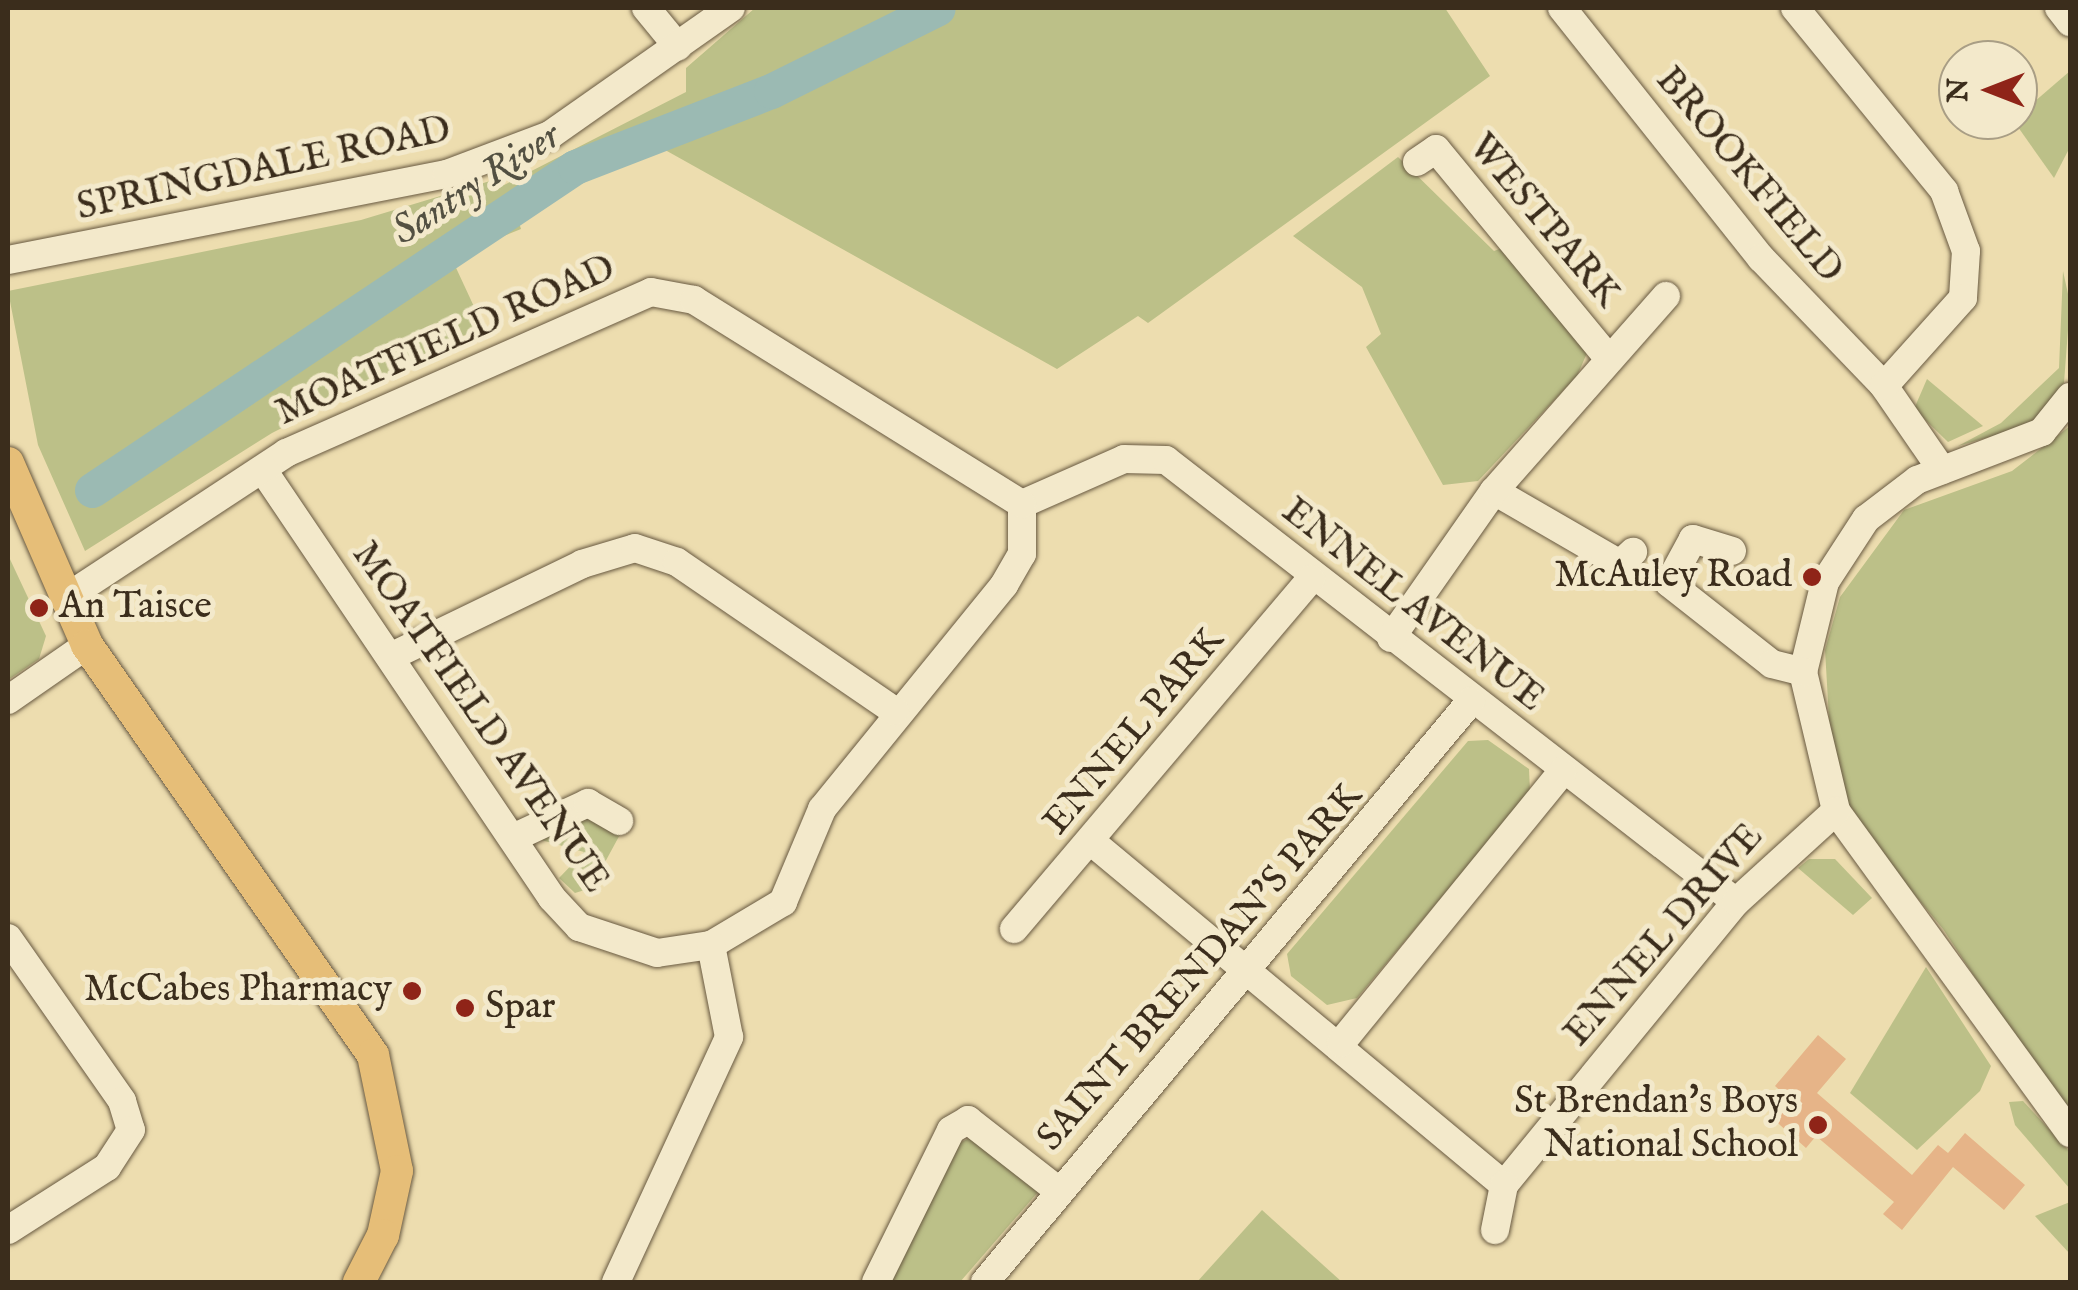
<!DOCTYPE html>
<style>
body{margin:0}
#map{position:relative;width:2078px;height:1290px;overflow:hidden;background:#edddaf;font-family:"IM FELL English",serif}
div>[style]{position:absolute}
.green>*{inset:0;background:#bcc088}
.river>*{height:35px;margin:-17.5px;padding:0 17.5px;transform-origin:17.5px;border-radius:17.5px;background:#9bbab3}
.building>*{inset:0;background:#e6b488}
.roads{filter:drop-shadow(0 0 2px #685941) drop-shadow(0 0 2px #685941)}
.minor>*{height:28px;margin:-14px;padding:0 14px;transform-origin:14px;border-radius:14px;background:#f3e9cb}
.major>*{height:32px;margin:-16px;padding:0 16px;transform-origin:16px;border-radius:16px;background:#e6be78}
.dots>*{width:28px;height:28px;translate:-50% -50%;box-sizing:border-box;border:5px solid #f3e9cb;border-radius:50%}
span{translate:-50% -50%;white-space:nowrap;text-align:center;line-height:1.15;-webkit-text-stroke:10px #f3e9cb;paint-order:stroke}
.street-label{font-size:38px;color:#3b2d1c}
.poi-label{font-size:38px;color:#3b2d1c}
.right{translate:-100% -50%;text-align:right}
.left{translate:0 -50%;text-align:left}
.water-label{font-size:40px;color:#535042;font-style:italic}
.frame{position:absolute;inset:0;border:10px solid #3b2d1c;pointer-events:none}
.north{position:absolute;left:1938px;top:40px;width:100px;height:100px;box-sizing:border-box;background:#f3e9cb;border:2px solid #a99e85;border-radius:50%;rotate:270deg;font-size:28px;font-weight:700;line-height:40px;text-align:center;color:#3b2d1c}
.north::after{content:'';display:block;margin:auto;width:35px;height:45px;background:#8f2418;clip-path:polygon(50% 0,100% 100%,50% 72%,0 100%)}
</style>
<div id="map">
<div class="green">
<i style="clip-path:polygon(755px 8px,1445px 8px,1490px 76px,1148px 323px,1138px 316px,1057px 369px,658px 146px,516px 213px,521px 229px,451px 257px,483px 326px,272px 433px,85px 551px,38px 445px,8px 291px,361px 220px,500px 178px,504px 185px,686px 92px,686px 68px)"></i>
<i style="clip-path:polygon(2070px 71px,2070px 147px,2054px 178px,2013px 120px)"></i>
<i style="clip-path:polygon(1398px 157px,1494px 251px,1502px 248px,1587px 353px,1577px 376px,1478px 481px,1443px 485px,1366px 347px,1381px 334px,1362px 287px,1293px 236px)"></i>
<i style="clip-path:polygon(2063px 271px,2070px 303px,2064px 383px,2031px 425px,1958px 446px,2001px 423px,2059px 368px)"></i>
<i style="clip-path:polygon(1927px 379px,1983px 426px,1948px 442px,1914px 409px)"></i>
<i style="clip-path:polygon(2070px 426px,2070px 1121px,1943px 929px,1852px 819px,1832px 769px,1825px 650px,1840px 597px,1904px 510px,2012px 471px)"></i>
<i style="clip-path:polygon(8px 555px,46px 636px,39px 659px,8px 680px)"></i>
<i style="clip-path:polygon(1488px 740px,1529px 769px,1530px 792px,1357px 998px,1327px 1005px,1291px 976px,1287px 954px,1468px 741px)"></i>
<i style="clip-path:polygon(578px 799px,623px 829px,591px 888px,575px 893px,559px 878px,584px 852px,534px 838px)"></i>
<i style="clip-path:polygon(1809px 859px,1835px 859px,1872px 898px,1853px 915px,1798px 868px)"></i>
<i style="clip-path:polygon(1926px 967px,1991px 1066px,1980px 1091px,1917px 1150px,1850px 1093px)"></i>
<i style="clip-path:polygon(2023px 1101px,2070px 1152px,2070px 1189px,2015px 1125px,2009px 1102px)"></i>
<i style="clip-path:polygon(972px 1137px,1038px 1192px,960px 1282px,890px 1282px,959px 1143px)"></i>
<i style="clip-path:polygon(2070px 1202px,2070px 1254px,2035px 1216px)"></i>
<i style="clip-path:polygon(1262px 1210px,1342px 1282px,1197px 1282px)"></i>
</div>
<div class="river">
<i style="left:92px;top:490px;width:581px;rotate:-33.77deg"></i>
<i style="left:575px;top:167px;width:210px;rotate:-21.2deg"></i>
<i style="left:771px;top:91px;width:186px;rotate:-26.4deg"></i>
</div>
<div class="building">
<i style="clip-path:polygon(1818px 1035px,1846px 1059px,1817px 1093px,1912px 1175px,1938px 1145px,1948px 1153px,1965px 1133px,2025px 1185px,2004px 1210px,1953px 1167px,1902px 1230px,1883px 1214px,1894px 1202px,1816px 1136px,1806px 1148px,1771px 1117px,1788px 1098px,1775px 1086px)"></i>
</div>
<div class="roads">
<div class="minor">
<i style="left:646px;top:8px;width:50px;rotate:50.6deg"></i>
<i style="left:1562px;top:8px;width:320px;rotate:51.5deg"></i>
<i style="left:1761px;top:258px;width:178px;rotate:46.1deg"></i>
<i style="left:1884px;top:386px;width:102px;rotate:55.4deg"></i>
<i style="left:1795px;top:8px;width:236px;rotate:50.8deg"></i>
<i style="left:1944px;top:191px;width:64px;rotate:69.9deg"></i>
<i style="left:1966px;top:251px;width:47px;rotate:93.7deg"></i>
<i style="left:1963px;top:298px;width:118px;rotate:131.9deg"></i>
<i style="left:2059px;top:8px;width:18px;rotate:52deg"></i>
<i style="left:1417px;top:162px;width:23px;rotate:-34deg"></i>
<i style="left:1436px;top:149px;width:271px;rotate:50.5deg"></i>
<i style="left:8px;top:260px;width:447px;rotate:-11.1deg"></i>
<i style="left:447px;top:174px;width:110px;rotate:-20.7deg"></i>
<i style="left:550px;top:135px;width:221px;rotate:-35.1deg"></i>
<i style="left:2070px;top:397px;width:45px;rotate:128.7deg"></i>
<i style="left:2042px;top:432px;width:134px;rotate:159deg"></i>
<i style="left:1917px;top:480px;width:64px;rotate:142.6deg"></i>
<i style="left:1866px;top:519px;width:75px;rotate:123.1deg"></i>
<i style="left:1825px;top:582px;width:93px;rotate:103.7deg"></i>
<i style="left:1803px;top:672px;width:143px;rotate:76.6deg"></i>
<i style="left:1836px;top:811px;width:398px;rotate:54deg"></i>
<i style="left:263px;top:470px;width:516px;rotate:55.97deg"></i>
<i style="left:552px;top:898px;width:40px;rotate:47deg"></i>
<i style="left:579px;top:927px;width:82px;rotate:18.4deg"></i>
<i style="left:657px;top:953px;width:55px;rotate:-8.4deg"></i>
<i style="left:711px;top:945px;width:84px;rotate:-30.8deg"></i>
<i style="left:783px;top:902px;width:101px;rotate:-67.2deg"></i>
<i style="left:822px;top:809px;width:289px;rotate:-50.9deg"></i>
<i style="left:1004px;top:585px;width:36px;rotate:-60deg"></i>
<i style="left:1022px;top:554px;width:50px;rotate:-90deg"></i>
<i style="left:1494px;top:491px;width:146px;rotate:30.1deg"></i>
<i style="left:1620px;top:564px;width:18px;rotate:-43deg"></i>
<i style="left:1022px;top:504px;width:111px;rotate:-23.8deg"></i>
<i style="left:1124px;top:459px;width:42px;rotate:1.4deg"></i>
<i style="left:1166px;top:460px;width:721px;rotate:37.79deg"></i>
<i style="left:1732px;top:551px;width:41px;rotate:-162.9deg"></i>
<i style="left:1693px;top:539px;width:50px;rotate:118.6deg"></i>
<i style="left:1669px;top:583px;width:131px;rotate:38.2deg"></i>
<i style="left:1772px;top:664px;width:32px;rotate:14deg"></i>
<i style="left:64px;top:599px;width:266px;rotate:-33.3deg"></i>
<i style="left:286px;top:453px;width:399px;rotate:-23.8deg"></i>
<i style="left:651px;top:292px;width:44px;rotate:10.5deg"></i>
<i style="left:694px;top:300px;width:386px;rotate:31.9deg"></i>
<i style="left:1391px;top:638px;width:179px;rotate:-55deg"></i>
<i style="left:1494px;top:491px;width:260px;rotate:-48.6deg"></i>
<i style="left:390px;top:657px;width:213px;rotate:-25.8deg"></i>
<i style="left:582px;top:564px;width:55px;rotate:-16.8deg"></i>
<i style="left:635px;top:548px;width:44px;rotate:18.4deg"></i>
<i style="left:677px;top:562px;width:264px;rotate:34.4deg"></i>
<i style="left:8px;top:700px;width:96px;rotate:-34.8deg"></i>
<i style="left:513px;top:838px;width:83px;rotate:-25deg"></i>
<i style="left:588px;top:803px;width:36px;rotate:30deg"></i>
<i style="left:1093px;top:843px;width:535px;rotate:39.76deg"></i>
<i style="left:1504px;top:1185px;width:366px;rotate:-50.7deg"></i>
<i style="left:1736px;top:902px;width:135px;rotate:-42.3deg"></i>
<i style="left:1014px;top:929px;width:459px;rotate:-49.7deg"></i>
<i style="left:8px;top:938px;width:199px;rotate:55deg"></i>
<i style="left:122px;top:1101px;width:30px;rotate:73deg"></i>
<i style="left:131px;top:1130px;width:44px;rotate:123deg"></i>
<i style="left:107px;top:1167px;width:117px;rotate:147.5deg"></i>
<i style="left:1341px;top:1043px;width:350px;rotate:-50.8deg"></i>
<i style="left:1495px;top:1230px;width:46px;rotate:-78.7deg"></i>
<i style="left:616px;top:1282px;width:270px;rotate:-65.2deg"></i>
<i style="left:729px;top:1037px;width:94px;rotate:-101.1deg"></i>
<i style="left:876px;top:1282px;width:169px;rotate:-63.7deg"></i>
<i style="left:951px;top:1130px;width:20px;rotate:-30deg"></i>
<i style="left:968px;top:1120px;width:115px;rotate:38deg"></i>
<i style="left:985px;top:1282px;width:757px;rotate:-50.09deg"></i>
</div>
<div class="major">
<i style="left:8px;top:463px;width:198px;rotate:66.5deg"></i>
<i style="left:87px;top:645px;width:500px;rotate:55.1deg"></i>
<i style="left:373px;top:1055px;width:118px;rotate:78.3deg"></i>
<i style="left:397px;top:1171px;width:66px;rotate:102.3deg"></i>
<i style="left:383px;top:1235px;width:53px;rotate:117.1deg"></i>
</div>
</div>
<div class="dots">
<i style="left:1812px;top:577px;background:#8f2418"></i>
<i style="left:39px;top:608px;background:#8f2418"></i>
<i style="left:412px;top:991px;background:#8f2418"></i>
<i style="left:465px;top:1008px;background:#8f2418"></i>
<i style="left:1818px;top:1125px;background:#8f2418"></i>
</div>
<div class="street-label">
<span style="left:264px;top:170px;rotate:-12deg">SPRINGDALE ROAD</span>
<span style="left:1748px;top:176px;rotate:50deg">BROOKFIELD</span>
<span style="left:1543px;top:222px;rotate:50deg">WESTPARK</span>
<span style="left:446px;top:342px;rotate:-24deg">MOATFIELD ROAD</span>
<span style="left:1412px;top:606px;rotate:38deg">ENNEL AVENUE</span>
<span style="left:479px;top:718px;rotate:55deg">MOATFIELD AVENUE</span>
<span style="left:1135px;top:732px;rotate:-50deg">ENNEL PARK</span>
<span style="left:1665px;top:936px;rotate:-49deg">ENNEL DRIVE</span>
<span style="left:1201px;top:968px;rotate:-49deg">SAINT BRENDAN'S PARK</span>
</div>
<div class="poi-label">
<span class="right" style="left:1792px;top:577px">McAuley Road</span>
<span class="left" style="left:59px;top:608px">An Taisce</span>
<span class="right" style="left:392px;top:991px">McCabes Pharmacy</span>
<span class="left" style="left:485px;top:1008px">Spar</span>
<span class="right" style="left:1798px;top:1125px">St Brendan's Boys<br>National School</span>
</div>
<div class="water-label">
<span style="left:477px;top:185px;rotate:-33deg">Santry River</span>
</div>
<div class="frame"></div>
<div class="north">N</div>
</div>
